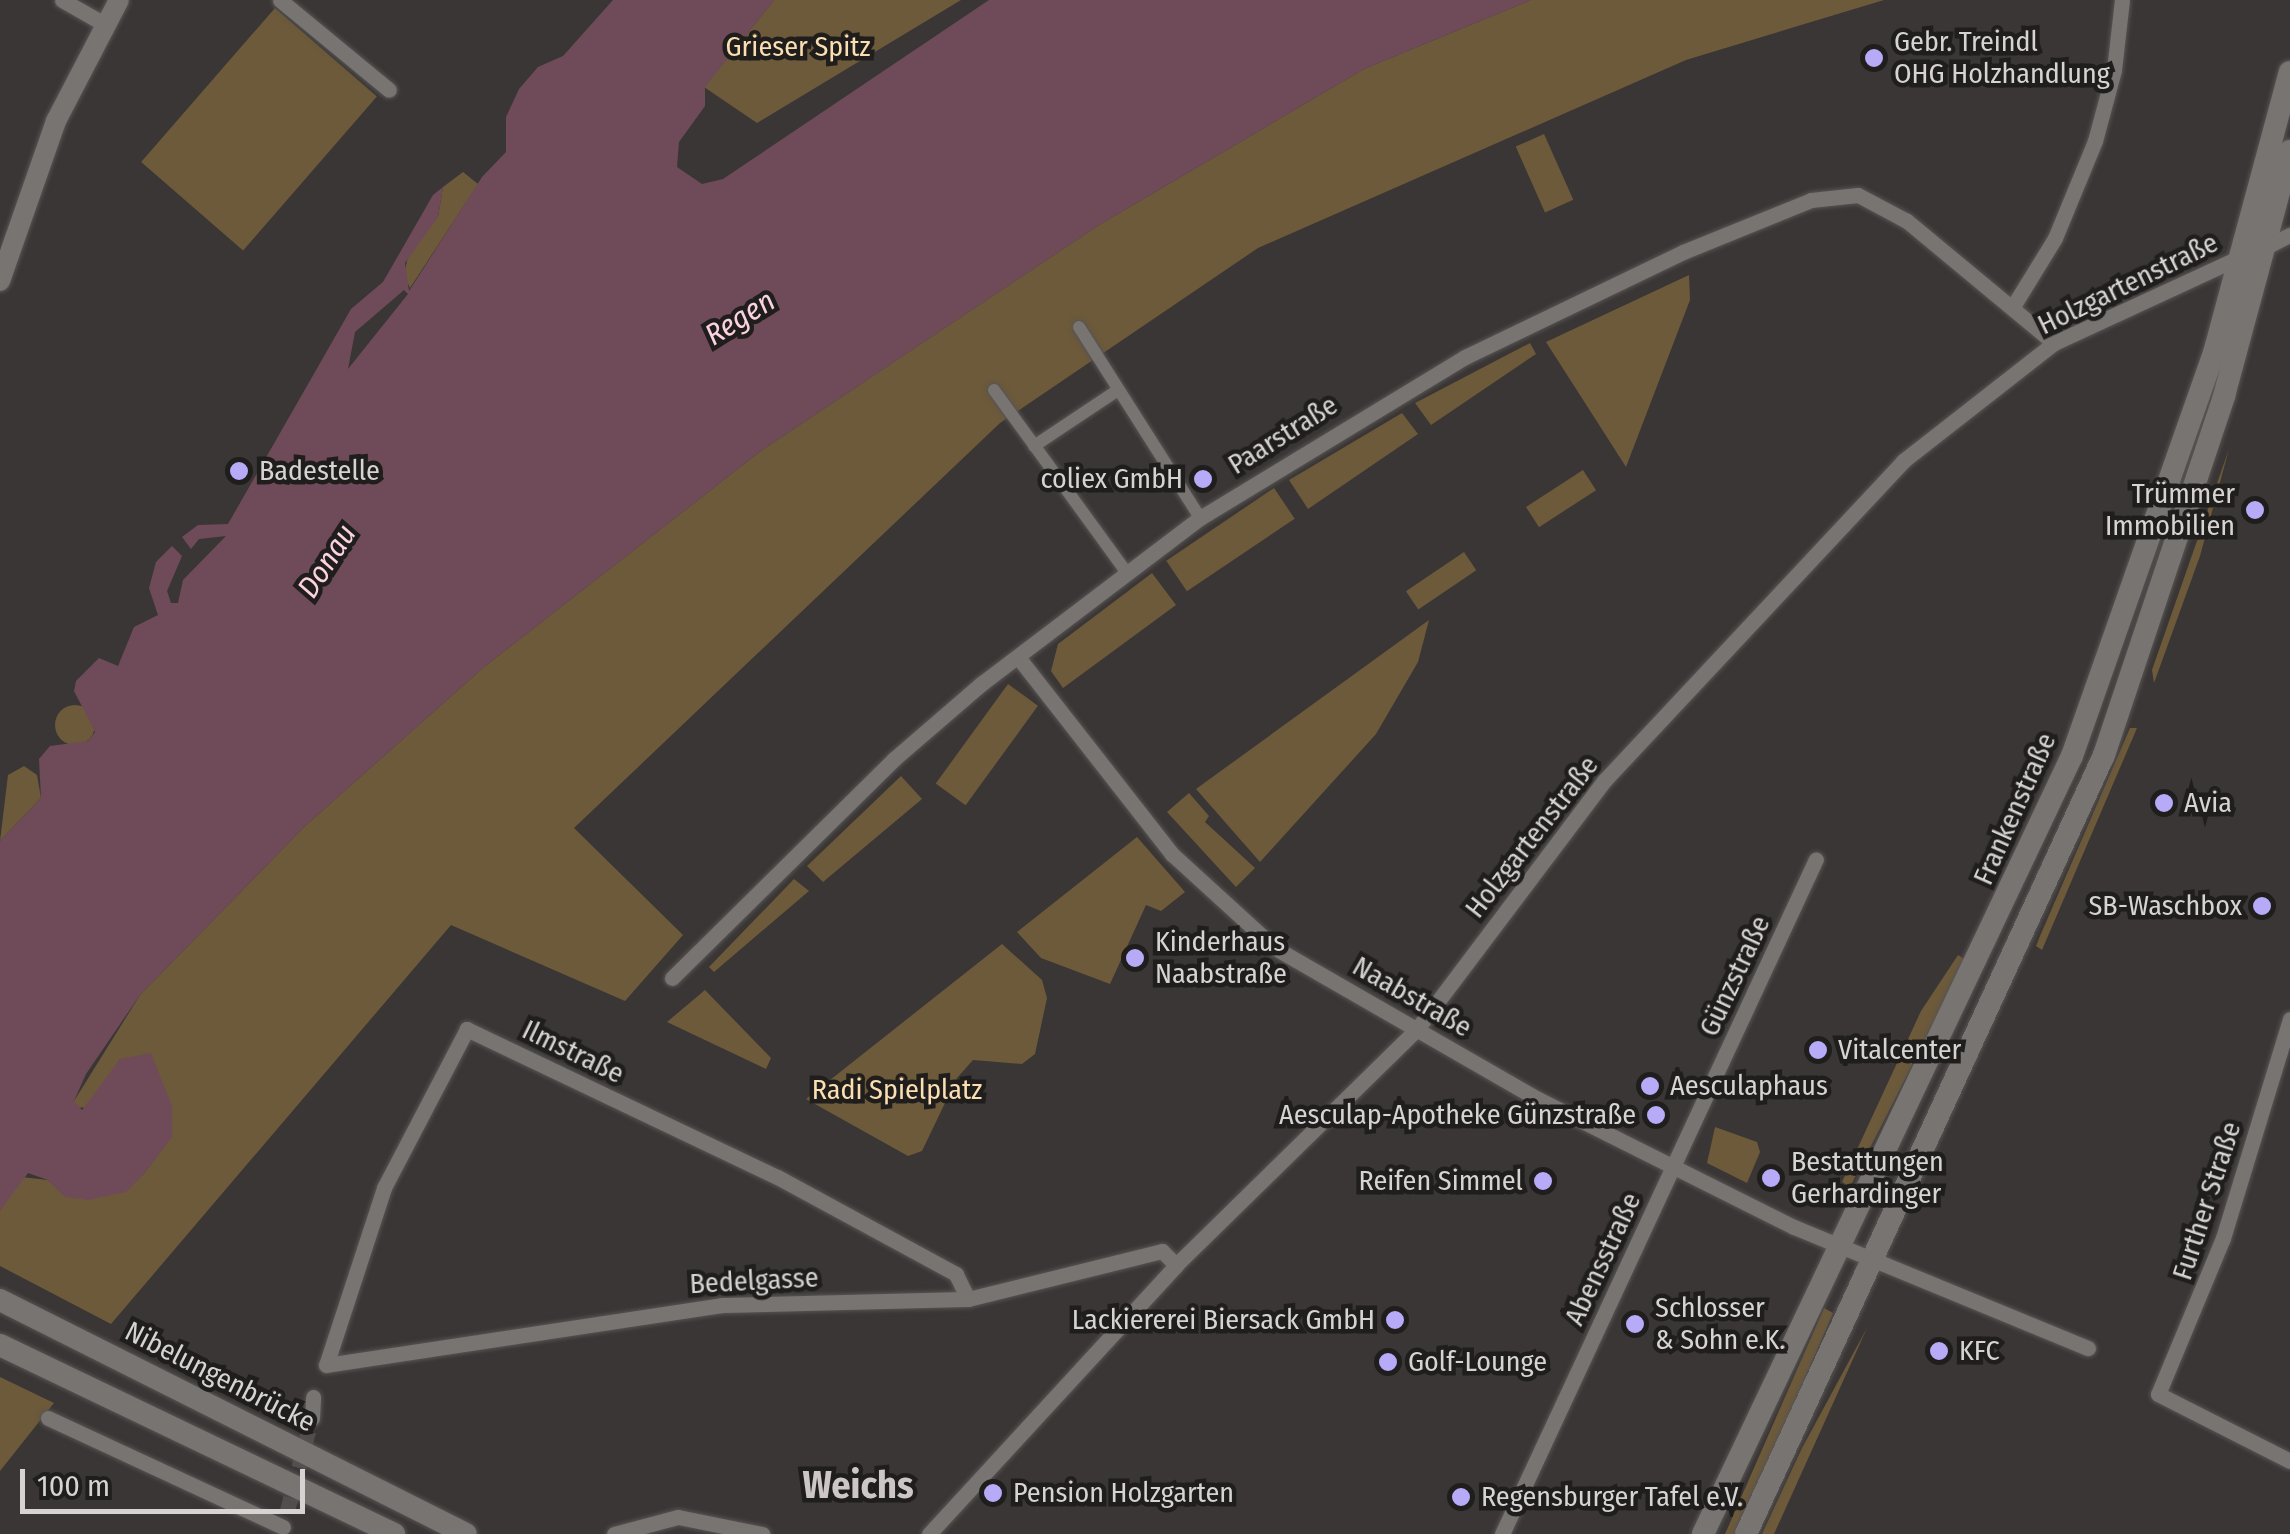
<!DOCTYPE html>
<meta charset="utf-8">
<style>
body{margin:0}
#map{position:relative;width:2290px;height:1534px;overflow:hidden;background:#3a3635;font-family:"Fira Sans Condensed",sans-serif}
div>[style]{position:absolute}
.green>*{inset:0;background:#6d5a3a;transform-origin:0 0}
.round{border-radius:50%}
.water>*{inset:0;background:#6f4b59}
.minor-tunnel>*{height:15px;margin-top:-7.5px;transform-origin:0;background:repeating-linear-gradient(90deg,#514e4d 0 15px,transparent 0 23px)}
.roads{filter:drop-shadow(0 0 2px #575453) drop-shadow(0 0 2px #575453)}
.pedestrian>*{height:12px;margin:-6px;padding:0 6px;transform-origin:6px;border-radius:6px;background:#787472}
.minor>*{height:15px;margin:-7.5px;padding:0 7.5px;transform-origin:7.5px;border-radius:7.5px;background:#787472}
.tertiary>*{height:20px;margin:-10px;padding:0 10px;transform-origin:10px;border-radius:10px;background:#787472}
.secondary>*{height:22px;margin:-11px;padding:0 11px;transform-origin:11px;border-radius:11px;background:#787472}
.bridges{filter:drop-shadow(0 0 2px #575453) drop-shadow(0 0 2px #575453)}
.secondary-bridge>*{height:22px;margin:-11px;padding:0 11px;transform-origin:11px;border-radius:11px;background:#787472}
.dots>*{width:28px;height:28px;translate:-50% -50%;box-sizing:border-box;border:5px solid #201e1d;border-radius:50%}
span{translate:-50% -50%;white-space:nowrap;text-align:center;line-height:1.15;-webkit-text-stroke:9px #201e1d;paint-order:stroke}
.poi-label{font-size:28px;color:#d6d3d2}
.left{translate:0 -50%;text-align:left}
.right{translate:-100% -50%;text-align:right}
.park-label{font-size:28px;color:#fbdeb2}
.street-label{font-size:28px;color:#d6d3d2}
.water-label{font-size:30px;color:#fbd2e1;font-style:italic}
.district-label{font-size:38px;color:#ccc7c6;font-weight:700}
.scale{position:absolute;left:20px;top:1469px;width:285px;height:45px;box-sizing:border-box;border:5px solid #d6d3d2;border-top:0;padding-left:12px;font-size:30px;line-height:35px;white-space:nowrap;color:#d6d3d2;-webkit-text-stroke:8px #201e1d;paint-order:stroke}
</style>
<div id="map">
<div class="green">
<i style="clip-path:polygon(774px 0,961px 0,757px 123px,704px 87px)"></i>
<i style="clip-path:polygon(1531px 0,1884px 0,1686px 60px,1258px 248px,1000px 423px,574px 828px,683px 935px,625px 1001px,451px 925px,111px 1324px,0 1266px,0 1211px,21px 1177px,48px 1180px,66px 1197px,143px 1175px,172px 1136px,172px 1106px,120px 1059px,89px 1107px,76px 1108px,74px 1101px,140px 995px,304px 827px,484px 667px,762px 450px,1099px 225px,1364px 69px)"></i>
<i style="left:275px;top:8px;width:135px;height:204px;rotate:41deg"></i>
<i style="left:1544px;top:134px;width:72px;height:31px;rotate:66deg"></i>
<i style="clip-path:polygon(463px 172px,478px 184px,410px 288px,404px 275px,409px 252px,438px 217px,443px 187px)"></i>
<i style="clip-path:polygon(1689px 275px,1690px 300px,1626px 467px,1546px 342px)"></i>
<i style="clip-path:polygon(1530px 343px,1536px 354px,1431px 425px,1415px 403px)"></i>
<i style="clip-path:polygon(1402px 413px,1418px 434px,1308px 509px,1289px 480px)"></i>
<i style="clip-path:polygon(2229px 449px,2200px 556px,2154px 683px,2152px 670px)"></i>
<i style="left:1583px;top:470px;width:24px;height:68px;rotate:57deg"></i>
<i style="left:1274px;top:488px;width:37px;height:130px;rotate:56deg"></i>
<i style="left:1464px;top:552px;width:22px;height:70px;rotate:56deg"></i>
<i style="clip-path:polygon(1152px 573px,1176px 605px,1063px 688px,1051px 671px,1058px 644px)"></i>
<i style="clip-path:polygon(1429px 620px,1418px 662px,1376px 734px,1260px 862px,1196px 789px)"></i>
<i style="left:1008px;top:684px;width:37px;height:123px;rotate:36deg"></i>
<i class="round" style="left:55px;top:705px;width:40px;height:40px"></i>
<i style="clip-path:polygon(2130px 728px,2137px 728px,2042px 950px,2036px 946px,2040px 936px)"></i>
<i style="clip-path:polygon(24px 766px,37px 775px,41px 798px,0 841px,8px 775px)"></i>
<i style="clip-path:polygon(901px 776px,922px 799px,823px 882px,807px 866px)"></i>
<i style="clip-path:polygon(1189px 793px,1209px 816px,1205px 822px,1255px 868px,1236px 887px,1167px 812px)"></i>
<i style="clip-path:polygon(1137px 837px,1185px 892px,1161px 911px,1146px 905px,1110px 984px,1041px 958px,1017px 932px)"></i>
<i style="clip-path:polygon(794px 879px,809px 891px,714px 972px,709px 967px)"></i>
<i style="clip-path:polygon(1002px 944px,1042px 980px,1047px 998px,1035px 1054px,1022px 1064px,973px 1060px,957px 1078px,922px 1151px,908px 1156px,806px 1099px)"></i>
<i style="clip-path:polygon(1958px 955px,1966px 960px,1850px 1187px,1842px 1182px,1921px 1011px)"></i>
<i style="clip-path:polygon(705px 990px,771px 1058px,766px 1069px,667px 1022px)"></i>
<i style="clip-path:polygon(1715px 1127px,1757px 1142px,1760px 1152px,1747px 1183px,1707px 1163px)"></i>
<i style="clip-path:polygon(1824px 1308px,1833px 1313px,1738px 1534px,1725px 1534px)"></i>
<i style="clip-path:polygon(1867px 1328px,1774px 1534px,1762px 1534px,1802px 1448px)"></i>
<i style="clip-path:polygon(0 1377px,54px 1403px,0 1471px)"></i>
</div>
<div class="water">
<i style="clip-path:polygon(evenodd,613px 0,774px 0,705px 87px,705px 106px,679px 142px,677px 167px,702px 184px,723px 179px,989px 0,1531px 0,1364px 69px,1099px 225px,762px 450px,484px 667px,304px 827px,140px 995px,86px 1074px,74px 1101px,82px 1110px,120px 1059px,151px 1053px,172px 1106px,172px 1137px,143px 1175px,126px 1192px,88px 1200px,65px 1197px,48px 1180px,28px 1173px,0 1211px,0 841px,41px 798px,39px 759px,50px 746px,88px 741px,95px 732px,74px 691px,76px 681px,99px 658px,118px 666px,134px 627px,158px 615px,149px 588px,156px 562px,172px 546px,182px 556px,167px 591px,171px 603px,178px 603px,183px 580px,226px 536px,199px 539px,191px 549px,182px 537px,198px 525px,228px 524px,351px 309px,383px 282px,433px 195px,443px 187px,438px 217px,405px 263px,409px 291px,482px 177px,506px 152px,506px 117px,519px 89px,538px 67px,563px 56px,613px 0,404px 290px,408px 294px,348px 369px,355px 332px,404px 290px)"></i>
</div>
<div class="minor-tunnel">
<i style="left:287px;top:1512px;width:97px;rotate:-75.1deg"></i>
</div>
<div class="roads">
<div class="pedestrian">
<i style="left:1079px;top:327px;width:226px;rotate:57.6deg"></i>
<i style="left:994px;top:390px;width:225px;rotate:54deg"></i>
<i style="left:1034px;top:446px;width:101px;rotate:-33.7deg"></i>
</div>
<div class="minor">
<i style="left:62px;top:0;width:51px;rotate:29.6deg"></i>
<i style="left:280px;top:0;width:141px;rotate:39.5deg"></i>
<i style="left:2264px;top:248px;width:29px;rotate:-27deg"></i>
<i style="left:2012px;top:308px;width:82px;rotate:-58.4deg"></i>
<i style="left:2055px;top:238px;width:105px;rotate:-67.6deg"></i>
<i style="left:2095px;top:141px;width:73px;rotate:-75deg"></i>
<i style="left:2114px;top:70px;width:70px;rotate:-83.5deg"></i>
<i style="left:1018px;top:657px;width:250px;rotate:52deg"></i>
<i style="left:1172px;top:854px;width:139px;rotate:42.4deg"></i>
<i style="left:1275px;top:948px;width:303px;rotate:29.9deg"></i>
<i style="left:1538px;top:1099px;width:286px;rotate:26.6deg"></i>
<i style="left:1794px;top:1227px;width:318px;rotate:22.4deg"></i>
<i style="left:672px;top:978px;width:312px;rotate:-44.6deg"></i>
<i style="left:894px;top:759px;width:115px;rotate:-40.8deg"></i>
<i style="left:981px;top:684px;width:275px;rotate:-37.2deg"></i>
<i style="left:1200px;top:518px;width:310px;rotate:-31.3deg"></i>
<i style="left:1465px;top:357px;width:242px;rotate:-25.7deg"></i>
<i style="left:1683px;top:252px;width:138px;rotate:-22.1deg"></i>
<i style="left:1811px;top:200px;width:47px;rotate:-6.1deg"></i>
<i style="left:1858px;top:195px;width:55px;rotate:28deg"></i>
<i style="left:1907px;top:221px;width:191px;rotate:39.7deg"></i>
<i style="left:2290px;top:1019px;width:229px;rotate:107deg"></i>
<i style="left:2223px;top:1238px;width:169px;rotate:112.6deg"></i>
<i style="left:2158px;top:1394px;width:148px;rotate:26.9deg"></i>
<i style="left:968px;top:1299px;width:28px;rotate:-116deg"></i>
<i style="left:956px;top:1274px;width:204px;rotate:-151.5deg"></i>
<i style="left:777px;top:1177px;width:344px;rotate:-154.5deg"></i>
<i style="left:467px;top:1029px;width:179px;rotate:117.6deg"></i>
<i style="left:384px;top:1188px;width:186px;rotate:108.1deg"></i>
<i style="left:326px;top:1365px;width:401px;rotate:-8.6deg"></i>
<i style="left:722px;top:1305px;width:246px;rotate:-1.4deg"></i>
<i style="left:968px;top:1299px;width:200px;rotate:-13.9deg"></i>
<i style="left:1162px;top:1251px;width:20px;rotate:45deg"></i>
<i style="left:48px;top:1418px;width:259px;rotate:24.9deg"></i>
<i style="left:312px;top:1418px;width:21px;rotate:-87deg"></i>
<i style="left:614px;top:1534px;width:66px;rotate:-14.9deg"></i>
<i style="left:678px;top:1517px;width:86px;rotate:11.4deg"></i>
<i style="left:929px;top:1534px;width:365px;rotate:-47.4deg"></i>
<i style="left:1176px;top:1265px;width:337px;rotate:-44.4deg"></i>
<i style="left:1417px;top:1029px;width:311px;rotate:-53deg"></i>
<i style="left:1604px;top:781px;width:438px;rotate:-46.9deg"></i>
<i style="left:1903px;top:461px;width:192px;rotate:-38deg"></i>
<i style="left:2054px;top:343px;width:207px;rotate:-24.8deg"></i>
<i style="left:1502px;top:1534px;width:744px;rotate:-65.05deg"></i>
</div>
<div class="tertiary">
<i style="left:0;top:281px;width:170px;rotate:-70.7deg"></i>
<i style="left:56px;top:121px;width:136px;rotate:-62.5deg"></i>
</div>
<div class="secondary">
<i style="left:1703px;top:1534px;width:861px;rotate:-64.63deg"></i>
<i style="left:2072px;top:756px;width:427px;rotate:-70.6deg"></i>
<i style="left:2214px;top:353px;width:291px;rotate:-74.9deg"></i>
<i style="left:1746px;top:1534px;width:857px;rotate:-65.32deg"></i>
<i style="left:2104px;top:755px;width:379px;rotate:-71.5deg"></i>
<i style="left:2224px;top:396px;width:254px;rotate:-74.9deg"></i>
</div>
</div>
<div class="bridges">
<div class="secondary-bridge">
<i style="left:0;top:1300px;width:521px;rotate:26.66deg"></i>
<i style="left:0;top:1345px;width:437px;rotate:25.6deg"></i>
</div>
</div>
<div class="dots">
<i style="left:1874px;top:58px;background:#b7abf8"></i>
<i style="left:239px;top:471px;background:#b7abf8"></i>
<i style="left:1203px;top:479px;background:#b7abf8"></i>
<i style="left:2255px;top:510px;background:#b7abf8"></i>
<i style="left:2164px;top:803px;background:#b7abf8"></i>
<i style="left:2262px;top:906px;background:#b7abf8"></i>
<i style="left:1135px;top:958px;background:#b7abf8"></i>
<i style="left:1818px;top:1050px;background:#b7abf8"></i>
<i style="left:1650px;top:1086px;background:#b7abf8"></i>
<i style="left:1656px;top:1115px;background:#b7abf8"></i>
<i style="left:1771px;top:1178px;background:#b7abf8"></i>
<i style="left:1543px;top:1181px;background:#b7abf8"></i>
<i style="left:1395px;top:1320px;background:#b7abf8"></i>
<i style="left:1635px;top:1324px;background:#b7abf8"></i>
<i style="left:1939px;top:1351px;background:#b7abf8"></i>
<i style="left:1388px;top:1362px;background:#b7abf8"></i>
<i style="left:993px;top:1493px;background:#b7abf8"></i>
<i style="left:1461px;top:1497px;background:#b7abf8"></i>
</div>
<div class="poi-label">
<span class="left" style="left:1894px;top:58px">Gebr. Treindl<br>OHG Holzhandlung</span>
<span class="left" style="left:259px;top:471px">Badestelle</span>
<span class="right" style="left:1183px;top:479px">coliex GmbH</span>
<span class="right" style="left:2235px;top:510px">Trümmer<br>Immobilien</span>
<span class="left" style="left:2184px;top:803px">Avia</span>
<span class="right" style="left:2242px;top:906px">SB-Waschbox</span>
<span class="left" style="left:1155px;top:958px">Kinderhaus<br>Naabstraße</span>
<span class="left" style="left:1838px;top:1050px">Vitalcenter</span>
<span class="left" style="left:1670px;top:1086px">Aesculaphaus</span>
<span class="right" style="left:1636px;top:1115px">Aesculap-Apotheke Günzstraße</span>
<span class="left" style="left:1791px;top:1178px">Bestattungen<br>Gerhardinger</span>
<span class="right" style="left:1523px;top:1181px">Reifen Simmel</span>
<span class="left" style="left:1655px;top:1324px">Schlosser<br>&amp; Sohn e.K.</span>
<span class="right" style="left:1375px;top:1320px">Lackiererei Biersack GmbH</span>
<span class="left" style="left:1959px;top:1351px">KFC</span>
<span class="left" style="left:1408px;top:1362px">Golf-Lounge</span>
<span class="left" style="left:1013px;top:1493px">Pension Holzgarten</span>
<span class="left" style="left:1481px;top:1497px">Regensburger Tafel e.V.</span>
</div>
<div class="park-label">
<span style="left:798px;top:47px">Grieser Spitz</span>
<span style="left:897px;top:1090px">Radi Spielplatz</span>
</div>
<div class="street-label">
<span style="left:2128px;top:284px;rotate:-26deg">Holzgartenstraße</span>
<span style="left:1283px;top:435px;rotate:-32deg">Paarstraße</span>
<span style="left:2015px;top:809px;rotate:-66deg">Frankenstraße</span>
<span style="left:1532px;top:837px;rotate:-52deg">Holzgartenstraße</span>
<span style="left:1735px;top:976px;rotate:-65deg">Günzstraße</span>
<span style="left:1412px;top:997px;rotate:30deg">Naabstraße</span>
<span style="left:573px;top:1052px;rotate:26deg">Ilmstraße</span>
<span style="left:2207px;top:1201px;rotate:-72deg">Further Straße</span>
<span style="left:1603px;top:1259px;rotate:-65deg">Abensstraße</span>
<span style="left:754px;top:1281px;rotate:-3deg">Bedelgasse</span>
<span style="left:220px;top:1377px;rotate:27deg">Nibelungenbrücke</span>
</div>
<div class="water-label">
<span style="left:740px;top:318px;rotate:-32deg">Regen</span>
<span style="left:327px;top:561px;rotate:-57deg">Donau</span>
</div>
<div class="district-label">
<span style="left:858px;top:1486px">Weichs</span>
</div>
<div class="scale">100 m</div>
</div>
